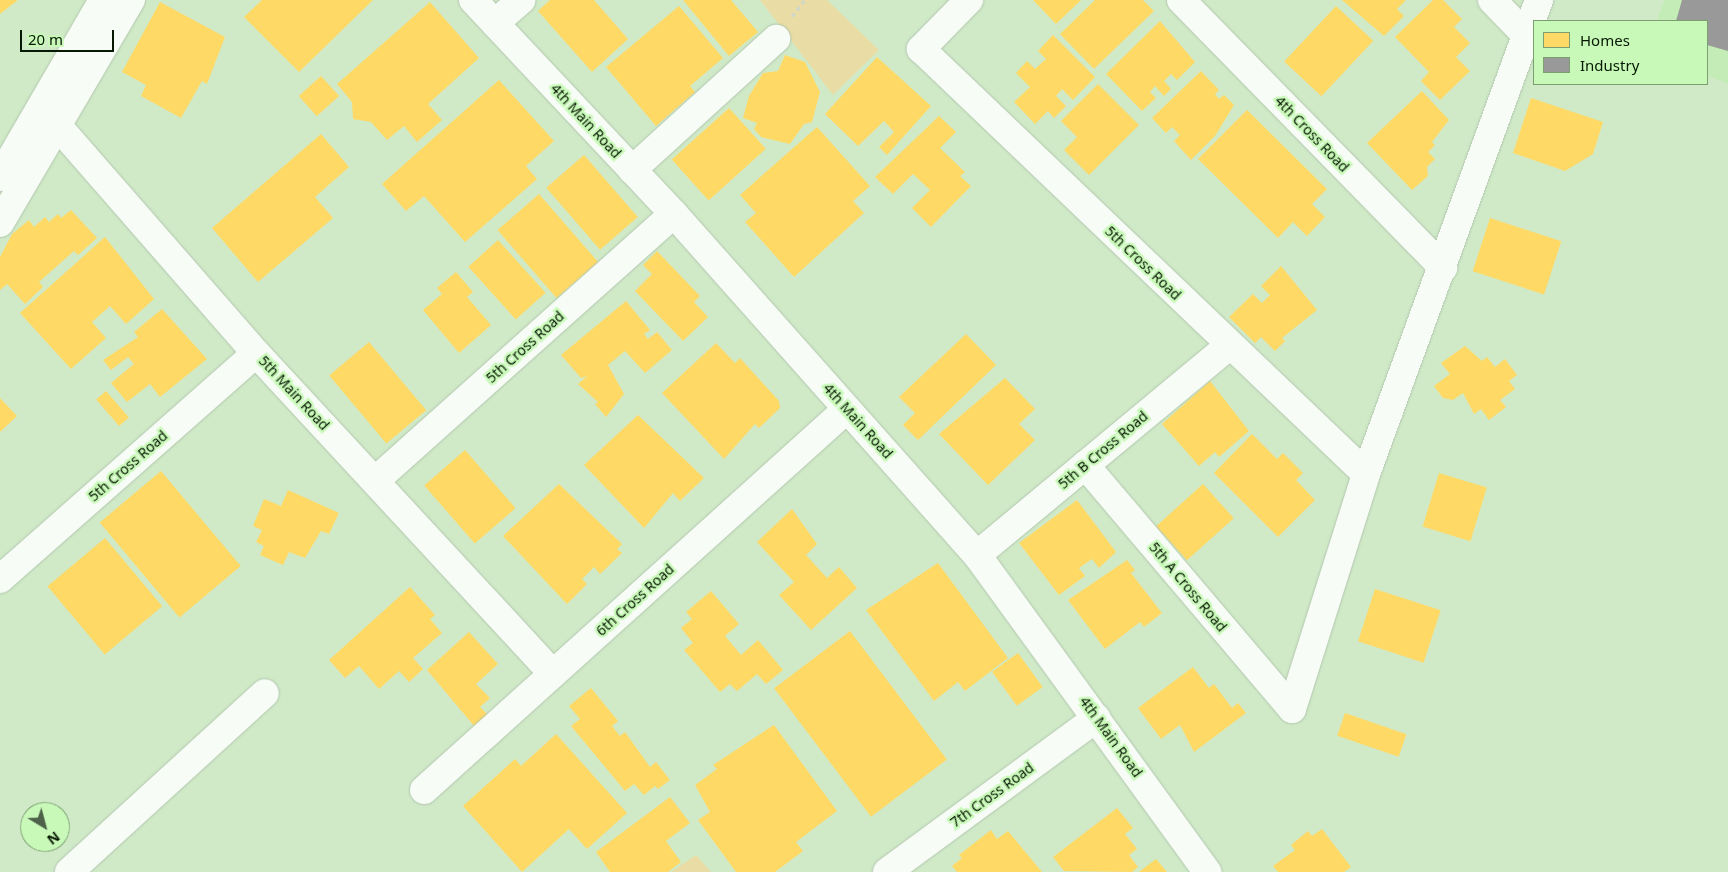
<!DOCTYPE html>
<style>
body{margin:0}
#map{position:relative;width:1728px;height:872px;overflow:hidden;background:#d0eac8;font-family:"Noto Sans",sans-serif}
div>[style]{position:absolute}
.built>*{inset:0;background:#c4ecb7}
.green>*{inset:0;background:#e9dca5}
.homes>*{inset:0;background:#ffd966;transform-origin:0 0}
.industry>*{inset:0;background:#999}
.path>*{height:3px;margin-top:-1.5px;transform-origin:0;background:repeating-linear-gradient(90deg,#cfd7cc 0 4px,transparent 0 8px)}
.roads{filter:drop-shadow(0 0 1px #b3c7ae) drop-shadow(0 0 1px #b3c7ae)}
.minor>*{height:28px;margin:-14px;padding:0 14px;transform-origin:14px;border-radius:14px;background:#f8fcf7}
.tertiary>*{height:28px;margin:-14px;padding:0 14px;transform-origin:14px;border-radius:14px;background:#f8fcf7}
span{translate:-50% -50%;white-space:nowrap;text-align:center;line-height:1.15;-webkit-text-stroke:5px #c9f9b9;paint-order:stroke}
.street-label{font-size:14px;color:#071803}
.legend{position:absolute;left:1533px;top:20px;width:175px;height:65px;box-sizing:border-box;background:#c9f9b9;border:1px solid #7b9f70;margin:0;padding:6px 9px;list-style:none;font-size:15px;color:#071803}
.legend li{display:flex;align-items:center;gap:10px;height:25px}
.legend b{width:25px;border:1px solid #7b9f70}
.north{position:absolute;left:20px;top:802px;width:50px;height:50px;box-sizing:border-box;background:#c9f9b9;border:1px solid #7b9f70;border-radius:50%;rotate:143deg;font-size:14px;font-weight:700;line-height:20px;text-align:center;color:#071803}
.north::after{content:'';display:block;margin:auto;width:18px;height:22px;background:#4d6248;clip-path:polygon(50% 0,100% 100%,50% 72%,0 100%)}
.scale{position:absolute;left:20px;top:30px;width:94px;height:22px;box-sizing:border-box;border:2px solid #071803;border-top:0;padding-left:6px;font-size:15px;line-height:18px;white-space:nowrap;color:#071803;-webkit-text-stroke:4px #c9f9b9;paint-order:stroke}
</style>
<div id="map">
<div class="built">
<i style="clip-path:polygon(1664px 0,1728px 0,1728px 83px,1707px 76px,1707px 21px,1657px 21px)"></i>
</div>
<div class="green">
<i style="clip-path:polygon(760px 0,827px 0,879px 50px,833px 95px)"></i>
<i style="clip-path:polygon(696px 855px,711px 872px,671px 872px)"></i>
</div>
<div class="homes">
<i style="clip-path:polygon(0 0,18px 0,0 14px)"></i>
<i style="clip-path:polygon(262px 0,373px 0,299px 72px,244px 17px)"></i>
<i style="clip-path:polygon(550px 0,594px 0,628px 39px,592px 72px,538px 11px)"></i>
<i style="clip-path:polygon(683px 0,731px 0,758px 32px,729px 56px)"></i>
<i style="clip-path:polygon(1033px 0,1081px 0,1056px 24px)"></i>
<i style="clip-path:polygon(1095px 0,1143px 0,1154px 11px,1094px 69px,1060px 34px)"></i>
<i style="clip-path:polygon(1342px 0,1406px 0,1397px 9px,1404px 16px,1384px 36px)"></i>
<i style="clip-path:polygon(1433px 0,1443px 0,1462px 19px,1454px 27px,1470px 43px,1456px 57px,1470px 71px,1440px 100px,1421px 81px,1429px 72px,1395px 37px)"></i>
<i style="clip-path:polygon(160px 2px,225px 37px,207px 84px,202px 81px,181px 118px,141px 96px,146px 85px,122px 72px)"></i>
<i style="clip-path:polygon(430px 2px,479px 58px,428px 104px,442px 120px,417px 142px,404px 126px,387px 140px,371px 122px,353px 119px,352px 102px,337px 84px)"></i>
<i style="clip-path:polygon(679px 6px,723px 58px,690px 86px,695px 92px,656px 126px,606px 67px)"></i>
<i style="left:1336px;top:6px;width:51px;height:76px;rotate:43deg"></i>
<i style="clip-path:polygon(1160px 21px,1195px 62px,1177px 80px,1171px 74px,1164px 81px,1171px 89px,1164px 96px,1155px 86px,1150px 92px,1156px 98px,1142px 111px,1106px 74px)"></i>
<i style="clip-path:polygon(1053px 35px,1095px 77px,1073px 100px,1062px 89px,1056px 96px,1066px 106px,1054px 118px,1048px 111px,1035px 124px,1014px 102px,1030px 87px,1016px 73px,1027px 61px,1035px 69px,1046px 59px,1038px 51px)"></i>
<i style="clip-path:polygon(785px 55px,805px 62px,820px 92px,812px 122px,804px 124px,790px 144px,761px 137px,754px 129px,757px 123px,743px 118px,749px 96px,763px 73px,778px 71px)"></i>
<i style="clip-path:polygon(877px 57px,931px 106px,887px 155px,879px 147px,894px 132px,884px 121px,858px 146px,825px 114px)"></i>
<i style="clip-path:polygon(1201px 71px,1219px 90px,1215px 94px,1219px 99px,1224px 95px,1234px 105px,1215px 136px,1191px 160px,1174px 141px,1180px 135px,1172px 127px,1166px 133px,1152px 118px)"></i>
<i style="left:321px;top:76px;width:27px;height:30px;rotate:48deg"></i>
<i style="clip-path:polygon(499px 80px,554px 141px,526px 166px,537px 179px,465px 242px,424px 196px,406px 211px,382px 184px)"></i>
<i style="clip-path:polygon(1098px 84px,1139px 125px,1089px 175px,1064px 150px,1077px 137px,1061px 121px)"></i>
<i style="clip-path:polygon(1422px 91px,1449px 120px,1432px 142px,1435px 145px,1428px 152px,1435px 159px,1427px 167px,1428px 176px,1412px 190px,1367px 143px)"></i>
<i style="clip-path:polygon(1531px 98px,1603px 122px,1593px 154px,1565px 171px,1513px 153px)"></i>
<i style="left:729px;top:108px;width:55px;height:77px;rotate:48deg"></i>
<i style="clip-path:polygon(1247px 110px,1327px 189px,1312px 204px,1325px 217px,1307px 236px,1293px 222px,1278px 238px,1198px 159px)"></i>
<i style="clip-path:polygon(939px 116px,956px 132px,940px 148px,965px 172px,960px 176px,971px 186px,931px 227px,912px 208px,930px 190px,913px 174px,893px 194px,875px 177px)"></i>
<i style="clip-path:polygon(817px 127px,870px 186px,853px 201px,864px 213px,794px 277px,745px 222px,756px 213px,740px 195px)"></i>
<i style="clip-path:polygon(321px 134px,349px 167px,315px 197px,333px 218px,258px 282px,212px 228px)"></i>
<i style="left:584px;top:155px;width:82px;height:50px;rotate:49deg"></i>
<i style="left:539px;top:194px;width:90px;height:55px;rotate:49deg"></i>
<i style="clip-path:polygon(71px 210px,97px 238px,78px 255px,74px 251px,39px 282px,43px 287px,25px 304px,7px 284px,0 290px,0 257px,12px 234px,29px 220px,34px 227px,45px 217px,49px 222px,58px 214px,61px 218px)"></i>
<i style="left:1490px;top:218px;width:75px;height:56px;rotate:18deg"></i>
<i style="clip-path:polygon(105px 237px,154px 299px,126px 324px,110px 306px,92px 322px,106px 338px,71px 369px,20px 313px)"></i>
<i style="left:498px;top:240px;width:71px;height:40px;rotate:48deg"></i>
<i style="clip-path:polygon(657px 251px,700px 296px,694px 302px,708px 317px,683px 341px,635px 291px,652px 274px,643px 265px)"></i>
<i style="clip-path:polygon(1281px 266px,1317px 310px,1282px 338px,1285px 341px,1275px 351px,1261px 337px,1255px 343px,1229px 317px,1253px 294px,1262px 303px,1270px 295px,1261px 286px)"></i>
<i style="clip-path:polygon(456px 272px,473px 292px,467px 297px,491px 325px,459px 353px,423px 310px,442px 294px,437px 288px)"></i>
<i style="clip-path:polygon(626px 301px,650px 330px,644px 334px,648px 339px,657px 332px,672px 350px,645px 373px,625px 351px,608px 365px,624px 394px,606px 417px,595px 404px,598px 402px,578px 384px,587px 376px,581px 378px,561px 355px)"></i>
<i style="clip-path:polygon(162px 309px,207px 359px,160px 397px,150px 384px,127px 402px,111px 383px,134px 364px,128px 357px,111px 370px,103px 360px,138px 337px,134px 332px)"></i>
<i style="clip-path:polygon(966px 334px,996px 365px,918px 440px,903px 425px,915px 413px,899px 397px)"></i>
<i style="left:369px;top:342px;width:89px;height:52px;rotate:50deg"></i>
<i style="clip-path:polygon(716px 343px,735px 363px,740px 358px,779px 401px,780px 408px,759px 428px,755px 424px,724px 459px,662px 393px)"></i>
<i style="clip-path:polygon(1465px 346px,1482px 361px,1487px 357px,1495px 367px,1505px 359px,1517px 375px,1509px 381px,1515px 389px,1500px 400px,1506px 407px,1489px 420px,1481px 409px,1474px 414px,1463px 393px,1453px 400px,1443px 398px,1434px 386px,1450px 374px,1441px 363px)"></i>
<i style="clip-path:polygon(1005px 378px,1035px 409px,1019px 424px,1035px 440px,988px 485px,939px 434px)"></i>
<i style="clip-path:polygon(1210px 381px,1249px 431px,1219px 457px,1215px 452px,1199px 466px,1162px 424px)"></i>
<i style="left:106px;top:391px;width:35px;height:13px;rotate:49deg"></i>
<i style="clip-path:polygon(0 398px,17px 416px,0 432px)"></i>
<i style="clip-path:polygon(638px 415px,704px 478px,680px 501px,673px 493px,644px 528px,584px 465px)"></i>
<i style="clip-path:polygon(1252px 434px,1277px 459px,1283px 453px,1303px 473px,1296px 480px,1315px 500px,1278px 537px,1214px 473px)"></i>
<i style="left:465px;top:450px;width:77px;height:54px;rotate:49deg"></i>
<i style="left:161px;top:471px;width:124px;height:80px;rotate:50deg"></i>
<i style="left:1439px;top:473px;width:50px;height:56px;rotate:17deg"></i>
<i style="clip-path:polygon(559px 484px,622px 544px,617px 549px,622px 553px,600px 574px,594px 567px,582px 579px,587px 584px,567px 604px,503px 536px)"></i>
<i style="left:1203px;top:484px;width:46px;height:63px;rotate:48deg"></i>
<i style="clip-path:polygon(288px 490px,339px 513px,329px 534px,321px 531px,305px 558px,289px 552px,283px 565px,260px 555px,264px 546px,256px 542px,262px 530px,253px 526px,264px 499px,281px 506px)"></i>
<i style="clip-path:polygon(1077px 500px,1116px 552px,1099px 568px,1092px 559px,1079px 568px,1085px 576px,1059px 595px,1019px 543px)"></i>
<i style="clip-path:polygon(792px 509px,817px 544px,806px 555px,827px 578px,839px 567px,857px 588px,811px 630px,779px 595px,794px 582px,757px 542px)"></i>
<i style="left:105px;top:538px;width:89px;height:75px;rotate:50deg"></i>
<i style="clip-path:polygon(1127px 560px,1135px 570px,1131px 573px,1162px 613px,1144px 627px,1140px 622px,1105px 649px,1068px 600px)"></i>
<i style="clip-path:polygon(938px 563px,1008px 658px,965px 691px,958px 682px,934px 701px,866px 610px)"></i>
<i style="clip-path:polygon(410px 587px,435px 615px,430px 619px,442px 633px,413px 658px,423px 669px,409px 682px,399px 671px,379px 689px,359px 666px,345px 678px,329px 660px)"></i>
<i style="left:1375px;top:589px;width:69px;height:55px;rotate:18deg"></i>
<i style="clip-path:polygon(711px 591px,739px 624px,725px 636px,741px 655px,758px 640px,783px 670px,766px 684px,757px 674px,737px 691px,730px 684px,720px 692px,684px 650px,693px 643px,681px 628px,692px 619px,686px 612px)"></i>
<i style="left:850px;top:631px;width:161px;height:95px;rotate:53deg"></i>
<i style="clip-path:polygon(469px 632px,498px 664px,476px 684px,490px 698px,480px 707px,488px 715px,475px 727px,427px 670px)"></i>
<i style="left:1018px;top:653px;width:42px;height:32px;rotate:54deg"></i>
<i style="clip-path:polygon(1193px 667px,1209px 688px,1214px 684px,1232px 708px,1238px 703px,1246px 713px,1194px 752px,1180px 725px,1161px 739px,1138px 708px)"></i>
<i style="clip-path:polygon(591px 688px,618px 721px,612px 726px,620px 736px,625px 732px,650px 767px,656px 762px,670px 780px,658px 789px,655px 786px,644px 795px,634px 784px,625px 791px,571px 726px,580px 719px,569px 706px)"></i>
<i style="left:1345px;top:713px;width:65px;height:24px;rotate:19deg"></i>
<i style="clip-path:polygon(774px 725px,837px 811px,796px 842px,803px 851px,775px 872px,736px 872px,698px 820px,710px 812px,695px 785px,717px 769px,713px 765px)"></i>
<i style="clip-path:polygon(556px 734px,627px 813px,587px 849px,569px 829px,522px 872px,463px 806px,515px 759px,521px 766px)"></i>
<i style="clip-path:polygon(670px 797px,690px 823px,666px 841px,681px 862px,668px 872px,610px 872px,596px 852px)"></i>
<i style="clip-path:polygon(1117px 808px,1133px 828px,1125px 834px,1137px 849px,1129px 855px,1138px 867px,1132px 872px,1064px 871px,1053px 857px)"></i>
<i style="clip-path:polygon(1322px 829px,1351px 867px,1344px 872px,1278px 872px,1273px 866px,1295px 850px,1291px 845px,1308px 831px,1312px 836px)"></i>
<i style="clip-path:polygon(991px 830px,997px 839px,1008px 831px,1042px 872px,957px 872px,952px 866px,962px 858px,959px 855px)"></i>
<i style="clip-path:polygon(1156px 859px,1167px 872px,1139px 872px)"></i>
</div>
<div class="industry">
<i style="clip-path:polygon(1682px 0,1728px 0,1728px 51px,1707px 45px,1707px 21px,1676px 21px)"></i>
</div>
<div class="path">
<i style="left:792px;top:16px;width:21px;rotate:-51deg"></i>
</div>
<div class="roads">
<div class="minor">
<i style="left:473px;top:0;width:294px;rotate:46.8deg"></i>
<i style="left:674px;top:214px;width:456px;rotate:48.4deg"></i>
<i style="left:977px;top:555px;width:392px;rotate:54deg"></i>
<i style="left:969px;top:0;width:69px;rotate:134.4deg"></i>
<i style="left:921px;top:49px;width:615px;rotate:43.68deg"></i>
<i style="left:1181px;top:0;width:375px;rotate:45.6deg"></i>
<i style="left:1492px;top:0;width:50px;rotate:45.8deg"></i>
<i style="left:495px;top:23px;width:35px;rotate:-41deg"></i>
<i style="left:43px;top:109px;width:324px;rotate:48.9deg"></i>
<i style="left:256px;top:353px;width:437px;rotate:47.2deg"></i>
<i style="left:632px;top:170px;width:195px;rotate:-42.3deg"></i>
<i style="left:1085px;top:465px;width:320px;rotate:49.7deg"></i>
<i style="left:376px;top:480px;width:399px;rotate:-41.8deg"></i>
<i style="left:977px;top:555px;width:327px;rotate:-39.7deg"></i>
<i style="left:0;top:579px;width:341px;rotate:-41.4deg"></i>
<i style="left:1292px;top:709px;width:246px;rotate:-72.5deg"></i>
<i style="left:1366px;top:474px;width:505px;rotate:-69.95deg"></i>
<i style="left:424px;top:790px;width:569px;rotate:-42.01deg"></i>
<i style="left:69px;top:872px;width:265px;rotate:-42.4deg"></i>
<i style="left:887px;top:872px;width:260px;rotate:-36.3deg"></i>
</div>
<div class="tertiary">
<i style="left:0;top:177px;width:205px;rotate:-59.8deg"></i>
<i style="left:0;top:223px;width:259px;rotate:-59.6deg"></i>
</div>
</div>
<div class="street-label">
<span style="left:586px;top:121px;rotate:47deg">4th Main Road</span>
<span style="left:1312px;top:134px;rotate:46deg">4th Cross Road</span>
<span style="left:1143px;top:263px;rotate:44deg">5th Cross Road</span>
<span style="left:525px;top:347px;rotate:-42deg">5th Cross Road</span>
<span style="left:294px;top:393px;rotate:47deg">5th Main Road</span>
<span style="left:858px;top:421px;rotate:48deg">4th Main Road</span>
<span style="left:1103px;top:450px;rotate:-40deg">5th B Cross Road</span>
<span style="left:128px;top:466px;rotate:-41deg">5th Cross Road</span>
<span style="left:1188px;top:587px;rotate:50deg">5th A Cross Road</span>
<span style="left:635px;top:600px;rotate:-42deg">6th Cross Road</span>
<span style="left:1111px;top:737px;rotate:54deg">4th Main Road</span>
<span style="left:992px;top:795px;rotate:-36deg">7th Cross Road</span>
</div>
<ul class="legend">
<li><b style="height:14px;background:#ffd966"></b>Homes</li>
<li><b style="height:14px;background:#999"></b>Industry</li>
</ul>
<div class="north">N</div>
<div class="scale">20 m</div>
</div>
